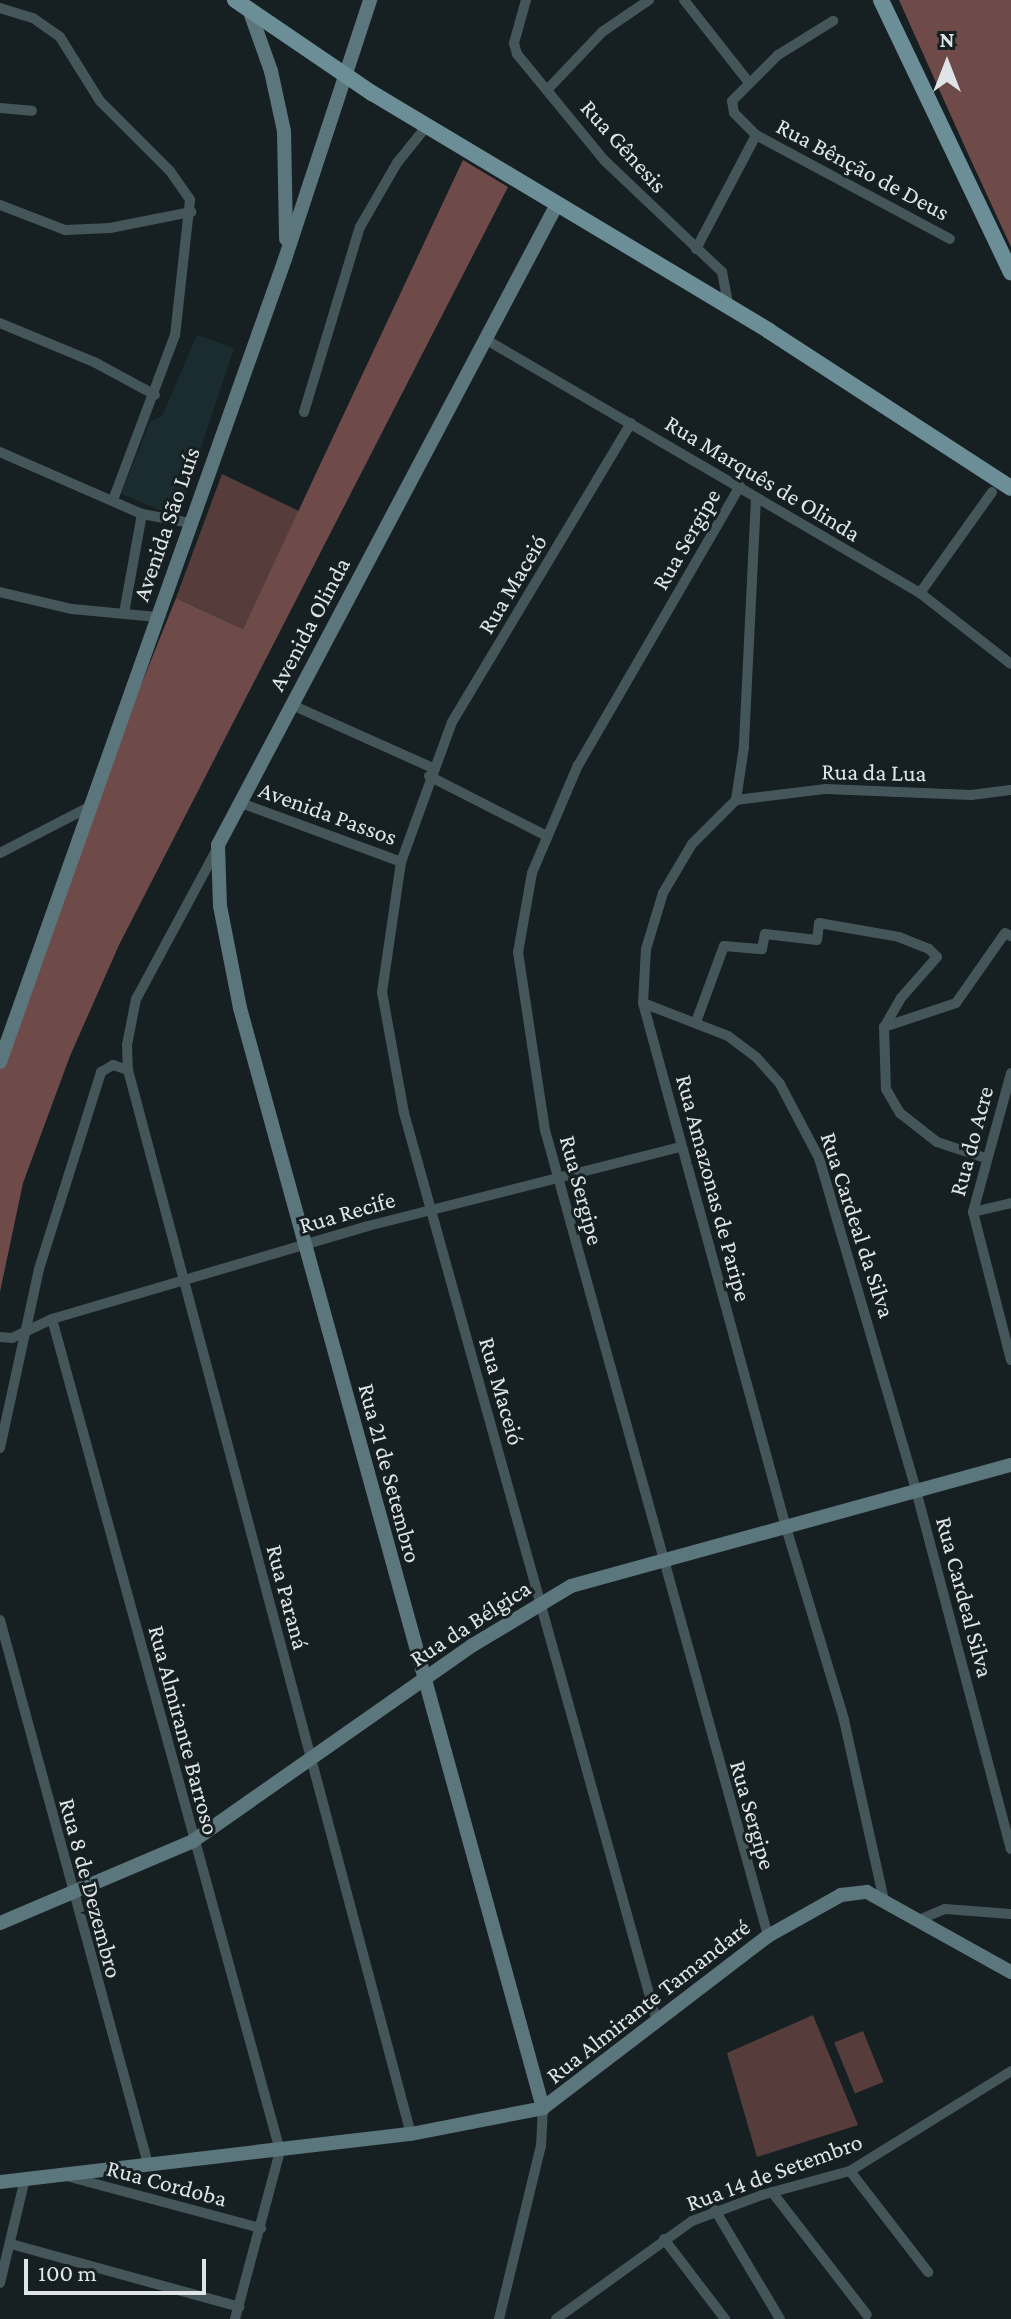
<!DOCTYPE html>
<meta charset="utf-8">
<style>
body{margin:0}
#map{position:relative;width:1011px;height:2319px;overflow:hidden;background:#161f21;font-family:"Crimson Pro",serif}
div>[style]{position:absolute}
.built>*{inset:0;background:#1b2c30}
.green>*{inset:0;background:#563d3c;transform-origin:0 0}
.forest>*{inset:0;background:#6e4a49}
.minor>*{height:10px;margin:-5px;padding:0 5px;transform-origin:5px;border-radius:5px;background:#45565a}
.secondary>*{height:14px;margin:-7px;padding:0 7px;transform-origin:7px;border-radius:7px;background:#5b767c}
.primary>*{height:16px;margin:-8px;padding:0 8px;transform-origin:8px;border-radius:8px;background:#6b8e97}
span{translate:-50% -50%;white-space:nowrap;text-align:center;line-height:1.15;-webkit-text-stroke:6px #161f21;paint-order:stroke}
.street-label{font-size:24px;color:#dfe5e6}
.north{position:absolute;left:907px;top:24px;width:80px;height:80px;-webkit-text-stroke:6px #161f21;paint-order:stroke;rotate:0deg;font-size:22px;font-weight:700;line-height:32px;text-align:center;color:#dfe5e6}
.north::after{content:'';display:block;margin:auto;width:28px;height:36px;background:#dfe5e6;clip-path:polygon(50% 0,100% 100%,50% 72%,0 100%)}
.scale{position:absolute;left:24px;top:2259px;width:182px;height:36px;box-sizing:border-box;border:4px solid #dfe5e6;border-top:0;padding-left:10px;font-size:24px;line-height:28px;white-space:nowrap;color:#dfe5e6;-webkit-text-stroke:6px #161f21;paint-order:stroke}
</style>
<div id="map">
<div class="built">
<i style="clip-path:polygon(197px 335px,234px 348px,178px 517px,121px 494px,150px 422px,162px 416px)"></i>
</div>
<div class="green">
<i style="clip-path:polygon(222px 474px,299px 511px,243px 629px,176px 598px)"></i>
<i style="clip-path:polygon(813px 2015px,858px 2125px,757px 2157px,727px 2053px)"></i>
<i style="left:863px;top:2031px;width:55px;height:31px;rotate:68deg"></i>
</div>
<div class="forest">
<i style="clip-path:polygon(899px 0,1011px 0,1011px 247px,969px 156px)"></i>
<i style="clip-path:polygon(463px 160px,508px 187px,119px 945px,70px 1056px,23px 1183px,0 1292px,0 1064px,93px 805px,176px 598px,243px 629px)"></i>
</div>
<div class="minor">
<i style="left:526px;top:0;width:45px;rotate:105.6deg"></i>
<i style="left:514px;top:43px;width:11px;rotate:75deg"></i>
<i style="left:517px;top:54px;width:137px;rotate:50.6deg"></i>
<i style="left:604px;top:160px;width:163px;rotate:43.5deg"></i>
<i style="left:722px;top:272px;width:36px;rotate:79deg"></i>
<i style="left:684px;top:0;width:102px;rotate:51.8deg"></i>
<i style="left:0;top:8px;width:34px;rotate:17deg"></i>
<i style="left:33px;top:18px;width:33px;rotate:35deg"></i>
<i style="left:60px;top:37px;width:75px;rotate:58deg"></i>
<i style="left:100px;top:101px;width:99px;rotate:45deg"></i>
<i style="left:170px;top:171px;width:35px;rotate:55deg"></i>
<i style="left:190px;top:200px;width:136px;rotate:96.3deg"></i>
<i style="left:175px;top:335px;width:176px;rotate:110.6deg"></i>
<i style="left:548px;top:89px;width:79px;rotate:-46.5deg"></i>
<i style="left:602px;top:32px;width:57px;rotate:-34.2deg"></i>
<i style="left:0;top:108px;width:32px;rotate:5deg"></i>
<i style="left:756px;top:135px;width:220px;rotate:28.2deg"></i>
<i style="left:0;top:205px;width:70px;rotate:21deg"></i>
<i style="left:65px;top:230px;width:45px;rotate:-2.5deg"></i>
<i style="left:110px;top:228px;width:83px;rotate:-11.2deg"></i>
<i style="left:696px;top:249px;width:129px;rotate:-62.2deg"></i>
<i style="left:756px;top:135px;width:31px;rotate:-135deg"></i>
<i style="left:734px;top:113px;width:12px;rotate:-99deg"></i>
<i style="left:732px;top:101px;width:65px;rotate:-45deg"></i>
<i style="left:778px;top:55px;width:65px;rotate:-31.7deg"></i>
<i style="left:0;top:323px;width:104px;rotate:22.6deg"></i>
<i style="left:96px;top:363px;width:67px;rotate:28.5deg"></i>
<i style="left:485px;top:339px;width:504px;rotate:30.28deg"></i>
<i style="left:920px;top:593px;width:115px;rotate:38deg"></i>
<i style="left:304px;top:412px;width:193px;rotate:-73.2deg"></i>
<i style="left:360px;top:227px;width:74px;rotate:-60deg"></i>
<i style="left:397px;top:163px;width:46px;rotate:-51.1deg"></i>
<i style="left:631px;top:423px;width:348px;rotate:120.9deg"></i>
<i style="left:452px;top:722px;width:149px;rotate:110deg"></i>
<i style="left:401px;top:862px;width:131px;rotate:98.3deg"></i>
<i style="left:382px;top:992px;width:123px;rotate:79.7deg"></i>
<i style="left:404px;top:1113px;width:944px;rotate:74.45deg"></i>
<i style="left:0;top:452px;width:155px;rotate:23.6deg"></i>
<i style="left:142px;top:514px;width:49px;rotate:10.6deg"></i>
<i style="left:740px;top:486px;width:323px;rotate:120.1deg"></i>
<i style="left:578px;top:765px;width:117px;rotate:113.1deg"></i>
<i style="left:532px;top:873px;width:80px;rotate:100deg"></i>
<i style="left:518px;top:952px;width:180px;rotate:81.4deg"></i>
<i style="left:545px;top:1130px;width:836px;rotate:74.53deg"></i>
<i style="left:756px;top:498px;width:249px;rotate:92.8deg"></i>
<i style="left:744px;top:747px;width:54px;rotate:98.6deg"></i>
<i style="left:736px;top:800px;width:62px;rotate:135deg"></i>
<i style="left:692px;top:844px;width:57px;rotate:120.6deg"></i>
<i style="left:663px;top:893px;width:59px;rotate:106.9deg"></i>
<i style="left:646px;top:949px;width:54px;rotate:93.2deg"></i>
<i style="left:643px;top:1003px;width:540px;rotate:74.75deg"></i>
<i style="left:785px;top:1524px;width:205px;rotate:73.2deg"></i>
<i style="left:844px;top:1720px;width:185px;rotate:77.5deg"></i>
<i style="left:0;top:592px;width:74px;rotate:13.3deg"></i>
<i style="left:72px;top:609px;width:85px;rotate:5.4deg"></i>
<i style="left:920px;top:593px;width:124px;rotate:-54.5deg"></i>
<i style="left:124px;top:613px;width:101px;rotate:-79.7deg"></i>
<i style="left:292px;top:705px;width:154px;rotate:24.1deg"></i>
<i style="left:429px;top:776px;width:132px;rotate:27deg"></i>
<i style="left:736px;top:800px;width:91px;rotate:-7deg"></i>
<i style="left:826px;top:789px;width:145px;rotate:2.4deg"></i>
<i style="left:971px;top:795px;width:40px;rotate:-7.1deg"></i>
<i style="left:241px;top:803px;width:171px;rotate:20.2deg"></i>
<i style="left:218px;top:847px;width:173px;rotate:118.3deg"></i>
<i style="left:136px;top:999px;width:47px;rotate:101.1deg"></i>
<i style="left:127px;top:1045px;width:25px;rotate:88deg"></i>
<i style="left:128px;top:1070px;width:1101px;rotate:75.11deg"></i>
<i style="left:0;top:853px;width:102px;rotate:-27.3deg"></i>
<i style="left:643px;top:1003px;width:91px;rotate:21.2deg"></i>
<i style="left:728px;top:1036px;width:35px;rotate:37deg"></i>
<i style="left:756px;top:1057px;width:36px;rotate:48deg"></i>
<i style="left:780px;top:1084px;width:84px;rotate:62.2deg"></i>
<i style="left:819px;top:1158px;width:350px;rotate:73.7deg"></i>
<i style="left:917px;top:1494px;width:367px;rotate:75.2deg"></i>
<i style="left:696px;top:1022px;width:81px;rotate:-69.8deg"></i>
<i style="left:724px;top:946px;width:38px;rotate:5deg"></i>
<i style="left:762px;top:949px;width:15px;rotate:-79deg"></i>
<i style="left:765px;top:934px;width:52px;rotate:6.6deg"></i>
<i style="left:817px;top:940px;width:17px;rotate:-83deg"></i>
<i style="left:819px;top:923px;width:81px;rotate:9.9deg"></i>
<i style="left:899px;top:937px;width:32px;rotate:22deg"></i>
<i style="left:929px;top:949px;width:11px;rotate:45deg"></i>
<i style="left:937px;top:957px;width:55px;rotate:131.3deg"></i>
<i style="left:901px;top:998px;width:34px;rotate:120deg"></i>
<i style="left:884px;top:1027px;width:62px;rotate:88.2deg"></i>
<i style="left:886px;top:1089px;width:28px;rotate:60deg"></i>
<i style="left:900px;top:1113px;width:47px;rotate:38.1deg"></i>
<i style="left:937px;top:1142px;width:51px;rotate:18.4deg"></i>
<i style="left:884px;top:1027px;width:76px;rotate:-18.4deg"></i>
<i style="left:956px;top:1003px;width:85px;rotate:-55deg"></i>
<i style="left:1005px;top:933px;width:7px;rotate:27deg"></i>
<i style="left:1011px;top:1073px;width:144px;rotate:105.3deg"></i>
<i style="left:973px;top:1212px;width:153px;rotate:75.6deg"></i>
<i style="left:973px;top:1212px;width:39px;rotate:-13deg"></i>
<i style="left:52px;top:1319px;width:863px;rotate:74.67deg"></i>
<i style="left:280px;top:2151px;width:174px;rotate:105deg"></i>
<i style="left:0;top:1337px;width:12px;rotate:5deg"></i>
<i style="left:12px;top:1338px;width:44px;rotate:-25.4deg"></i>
<i style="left:52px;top:1319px;width:329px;rotate:-16.4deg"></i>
<i style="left:368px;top:1226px;width:323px;rotate:-14.2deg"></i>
<i style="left:0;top:1448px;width:183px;rotate:-77.7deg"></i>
<i style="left:39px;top:1269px;width:207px;rotate:-72.5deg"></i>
<i style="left:101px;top:1072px;width:14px;rotate:-30deg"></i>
<i style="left:113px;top:1065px;width:16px;rotate:18deg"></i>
<i style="left:0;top:1620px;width:564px;rotate:74.78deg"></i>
<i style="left:921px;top:1919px;width:26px;rotate:-23deg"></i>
<i style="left:945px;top:1909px;width:66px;rotate:4.3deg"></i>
<i style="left:850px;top:2171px;width:128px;rotate:52.3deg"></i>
<i style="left:70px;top:2177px;width:198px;rotate:15deg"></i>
<i style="left:772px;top:2192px;width:155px;rotate:52.3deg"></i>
<i style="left:715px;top:2210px;width:127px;rotate:59.2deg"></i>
<i style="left:664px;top:2239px;width:101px;rotate:52.7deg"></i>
<i style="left:11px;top:2244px;width:237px;rotate:15.4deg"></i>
<i style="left:0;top:2283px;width:107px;rotate:-76.5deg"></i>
<i style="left:499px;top:2319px;width:178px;rotate:-76.4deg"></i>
<i style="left:541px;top:2146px;width:38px;rotate:-87deg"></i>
<i style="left:556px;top:2319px;width:168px;rotate:-35.8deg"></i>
<i style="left:692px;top:2221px;width:75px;rotate:-20.4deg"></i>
<i style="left:762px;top:2195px;width:91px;rotate:-15.3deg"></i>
<i style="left:850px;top:2171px;width:190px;rotate:-31.8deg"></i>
</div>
<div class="secondary">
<i style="left:250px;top:12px;width:63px;rotate:70.4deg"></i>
<i style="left:271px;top:71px;width:61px;rotate:77.8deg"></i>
<i style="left:284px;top:131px;width:108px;rotate:88.9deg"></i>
<i style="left:0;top:1062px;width:852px;rotate:-70.46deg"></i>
<i style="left:285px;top:259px;width:273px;rotate:-71.8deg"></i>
<i style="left:0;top:1923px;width:210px;rotate:-23deg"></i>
<i style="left:193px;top:1841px;width:342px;rotate:-35deg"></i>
<i style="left:473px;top:1645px;width:114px;rotate:-31deg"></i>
<i style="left:571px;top:1586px;width:456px;rotate:-15.4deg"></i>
<i style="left:543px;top:2108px;width:1141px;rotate:-105.4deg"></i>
<i style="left:240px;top:1008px;width:104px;rotate:-101.1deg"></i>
<i style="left:220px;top:906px;width:61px;rotate:-91.9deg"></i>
<i style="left:218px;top:845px;width:723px;rotate:-62.12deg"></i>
<i style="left:0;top:2182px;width:414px;rotate:-6.7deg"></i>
<i style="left:411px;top:2134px;width:135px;rotate:-11.1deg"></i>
<i style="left:543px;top:2108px;width:283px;rotate:-37.4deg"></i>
<i style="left:768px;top:1936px;width:84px;rotate:-29.3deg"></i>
<i style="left:841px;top:1895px;width:26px;rotate:-7deg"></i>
<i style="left:867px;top:1892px;width:165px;rotate:29.1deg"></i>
</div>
<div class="primary">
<i style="left:235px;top:0;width:166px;rotate:34.2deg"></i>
<i style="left:372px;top:93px;width:463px;rotate:30.9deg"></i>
<i style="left:769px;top:331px;width:288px;rotate:33deg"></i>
<i style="left:881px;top:0;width:302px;rotate:64.5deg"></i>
</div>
<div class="street-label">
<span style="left:624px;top:146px;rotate:48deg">Rua Gênesis</span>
<span style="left:863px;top:169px;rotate:28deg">Rua Bênção de Deus</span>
<span style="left:763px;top:478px;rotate:31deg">Rua Marquês de Olinda</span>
<span style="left:166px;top:524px;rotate:-71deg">Avenida São Luís</span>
<span style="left:686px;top:539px;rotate:-60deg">Rua Sergipe</span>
<span style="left:512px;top:584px;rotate:-59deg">Rua Maceió</span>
<span style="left:309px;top:624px;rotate:-62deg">Avenida Olinda</span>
<span style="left:874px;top:772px;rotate:1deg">Rua da Lua</span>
<span style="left:328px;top:813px;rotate:20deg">Avenida Passos</span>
<span style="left:971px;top:1141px;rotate:-75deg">Rua do Acre</span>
<span style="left:714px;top:1188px;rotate:75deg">Rua Amazonas de Paripe</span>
<span style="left:582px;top:1190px;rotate:75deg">Rua Sergipe</span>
<span style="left:347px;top:1212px;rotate:-16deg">Rua Recife</span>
<span style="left:858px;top:1225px;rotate:72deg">Rua Cardeal da Silva</span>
<span style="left:502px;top:1391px;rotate:74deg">Rua Maceió</span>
<span style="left:390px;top:1473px;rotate:75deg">Rua 21 de Setembro</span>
<span style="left:288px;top:1597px;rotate:75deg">Rua Paraná</span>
<span style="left:965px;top:1597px;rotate:75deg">Rua Cardeal Silva</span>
<span style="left:470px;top:1623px;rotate:-33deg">Rua da Bélgica</span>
<span style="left:184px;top:1730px;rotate:75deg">Rua Almirante Barroso</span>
<span style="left:753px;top:1815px;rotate:74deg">Rua Sergipe</span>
<span style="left:91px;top:1888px;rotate:75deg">Rua 8 de Dezembro</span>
<span style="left:648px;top:2001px;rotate:-38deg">Rua Almirante Tamandaré</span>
<span style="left:774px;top:2172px;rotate:-20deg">Rua 14 de Setembro</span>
<span style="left:167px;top:2183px;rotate:15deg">Rua Cordoba</span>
</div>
<div class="north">N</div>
<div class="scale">100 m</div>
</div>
